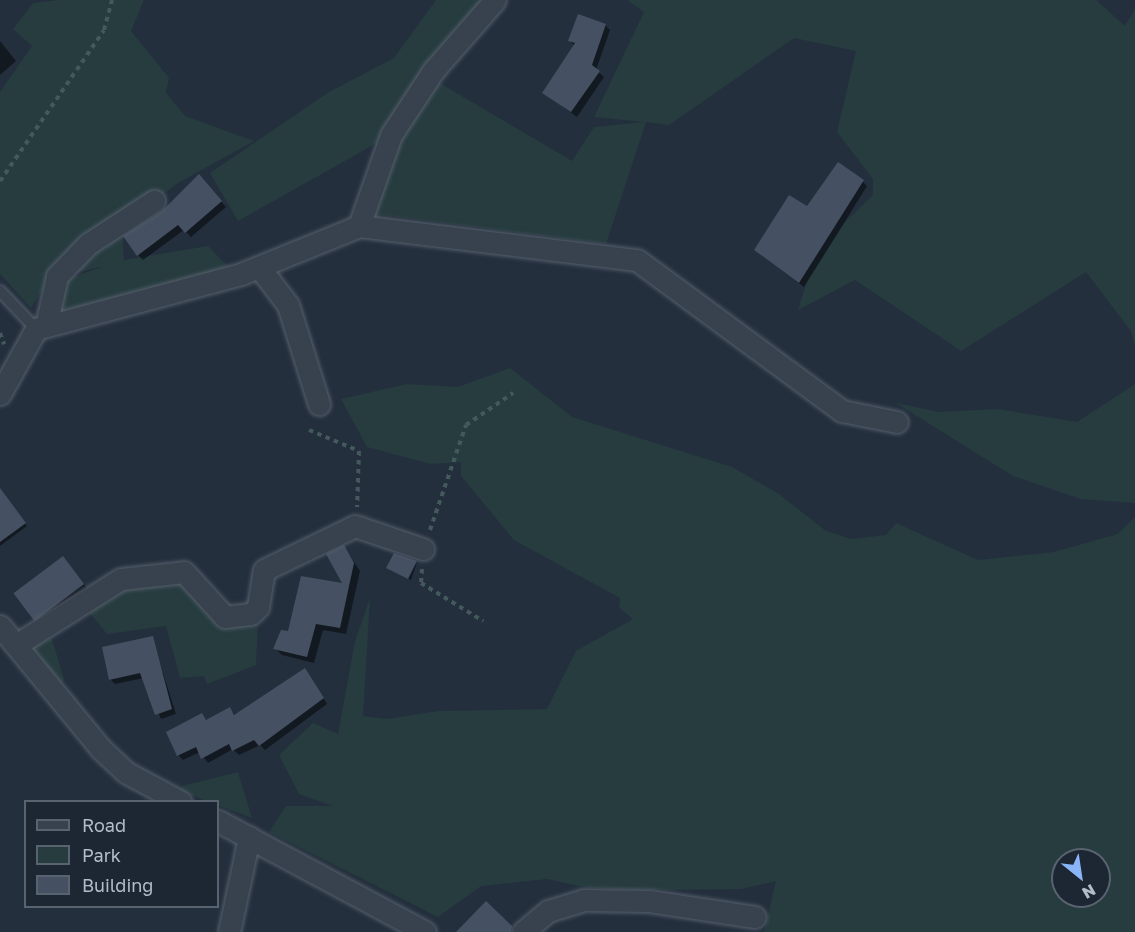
<!DOCTYPE html>
<style>
body{margin:0}
#map{position:relative;width:1135px;height:932px;overflow:hidden;background:#242f3e;font-family:"Golos Text",sans-serif}
div>[style]{position:absolute}
.green>*{inset:0;background:#263c3f}
.shadow>*{inset:0;background:#0007}
.building>*{inset:0;background:#455162;transform-origin:0 0}
.path>*{height:4px;margin-top:-2px;transform-origin:0;background:repeating-linear-gradient(90deg,#44595c 0 4.5px,transparent 0 9px)}
.roads{filter:drop-shadow(0 0 2px #565f6c) drop-shadow(0 0 2px #565f6c)}
.lane>*{height:10px;margin:-5px;padding:0 5px;transform-origin:5px;border-radius:5px;background:#38414e}
.street>*{height:21px;margin:-10.5px;padding:0 10.5px;transform-origin:10.5px;border-radius:10.5px;background:#38414e}
span{translate:-50% -50%;white-space:nowrap;text-align:center;line-height:1.15;-webkit-text-stroke:6px #1d2633;paint-order:stroke}
.legend{position:absolute;left:24px;top:800px;width:195px;height:108px;box-sizing:border-box;background:#1d2633;border:2px solid #59626f;margin:0;padding:8px 10px;list-style:none;font-size:18px;color:#b4bcc9}
.legend li{display:flex;align-items:center;gap:12px;height:30px}
.legend b{width:30px;border:2px solid #59626f}
.north{position:absolute;left:1051px;top:848px;width:60px;height:60px;box-sizing:border-box;background:#1d2633;border:2px solid #59626f;border-radius:50%;rotate:150deg;font-size:16px;font-weight:700;line-height:24px;text-align:center;color:#b4bcc9}
.north::after{content:'';display:block;margin:auto;width:21px;height:27px;background:#8ab4f8;clip-path:polygon(50% 0,100% 100%,50% 72%,0 100%)}
</style>
<div id="map">
<div class="green">
<i style="clip-path:polygon(59px 0,144px 0,131px 31px,169px 78px,166px 93px,185px 116px,254px 141px,178px 183px,122px 225px,124px 260px,208px 246px,236px 275px,59px 313px,61px 281px,105px 266px,64px 275px,40px 293px,31px 308px,0 274px,0 92px,32px 46px,13px 29px,33px 3px)"></i>
<i style="clip-path:polygon(436px 0,495px 0,391px 135px,238px 221px,210px 173px,329px 92px,394px 58px)"></i>
<i style="clip-path:polygon(627px 0,1096px 0,1125px 26px,1135px 9px,1135px 345px,1131px 331px,1086px 272px,961px 351px,855px 280px,798px 310px,807px 281px,846px 221px,873px 195px,873px 179px,837px 132px,856px 51px,794px 38px,669px 125px,646px 122px,606px 244px,376px 214px,381px 164px,438px 82px,572px 161px,594px 127px,644px 122px,594px 117px,644px 12px)"></i>
<i style="clip-path:polygon(evenodd,510px 368px,572px 417px,732px 467px,779px 494px,826px 531px,851px 539px,886px 535px,896px 523px,978px 560px,1054px 552px,1118px 534px,1135px 517px,1135px 932px,764px 932px,776px 881px,741px 889px,667px 890px,589px 888px,547px 879px,481px 886px,438px 917px,269px 832px,286px 806px,333px 806px,299px 794px,279px 755px,313px 723px,338px 734px,355px 641px,370px 598px,363px 716px,387px 719px,438px 711px,547px 709px,576px 651px,633px 619px,619px 608px,620px 598px,514px 540px,461px 476px,461px 462px,431px 464px,367px 447px,341px 399px,407px 384px,458px 387px,510px 368px,1063px 860px,1099px 860px,1099px 896px,1063px 896px,1063px 860px)"></i>
<i style="clip-path:polygon(1135px 384px,1135px 503px,1081px 499px,1013px 476px,896px 403px,939px 412px,998px 409px,1077px 422px)"></i>
<i style="clip-path:polygon(184px 572px,220px 623px,258px 620px,256px 665px,207px 684px,204px 676px,180px 678px,166px 626px,107px 634px,89px 612px,132px 586px)"></i>
<i style="clip-path:polygon(51px 636px,64px 679px,61px 685px,25px 648px)"></i>
<i style="clip-path:polygon(238px 772px,252px 818px,180px 791px,182px 786px)"></i>
</div>
<div class="shadow">
<i style="clip-path:polygon(605px 25px,610px 30px,596px 70px,604px 77px,577px 117px,544px 92px,575px 46px,570px 41px)"></i>
<i style="clip-path:polygon(0 41px,16px 61px,0 75px)"></i>
<i style="clip-path:polygon(204px 181px,226px 207px,191px 237px,184px 230px,143px 260px,138px 255px,162px 213px)"></i>
<i style="clip-path:polygon(863px 182px,867px 186px,804px 287px,761px 255px,808px 208px)"></i>
<i style="clip-path:polygon(0 489px,27px 526px,0 546px)"></i>
<i style="clip-path:polygon(344px 547px,360px 571px,346px 634px,323px 630px,314px 663px,282px 655px,275px 648px,345px 585px)"></i>
<i style="clip-path:polygon(63px 558px,91px 593px,41px 627px,33px 619px)"></i>
<i style="clip-path:polygon(417px 562px,411px 580px,390px 570px)"></i>
<i style="clip-path:polygon(152px 638px,176px 714px,161px 719px,144px 678px,115px 684px,110px 679px)"></i>
<i style="clip-path:polygon(309px 675px,327px 704px,265px 750px,260px 745px,239px 755px,233px 749px,208px 763px,200px 752px,183px 760px,178px 755px,202px 715px,207px 721px,230px 709px,236px 716px)"></i>
</div>
<div class="building">
<i style="clip-path:polygon(578px 14px,606px 24px,592px 65px,600px 71px,571px 112px,542px 93px,575px 43px,568px 41px)"></i>
<i style="clip-path:polygon(838px 162px,864px 180px,799px 283px,754px 250px,789px 195px,807px 206px)"></i>
<i style="clip-path:polygon(199px 174px,222px 201px,185px 233px,178px 225px,137px 256px,123px 236px,161px 212px)"></i>
<i style="clip-path:polygon(0 488px,26px 523px,0 542px)"></i>
<i style="clip-path:polygon(344px 545px,354px 563px,340px 628px,316px 624px,307px 657px,273px 649px,281px 630px,288px 631px,301px 576px,342px 583px,326px 554px)"></i>
<i style="clip-path:polygon(394px 553px,417px 561px,408px 579px,386px 568px)"></i>
<i style="left:63px;top:556px;width:35px;height:62px;rotate:53deg"></i>
<i style="clip-path:polygon(153px 636px,172px 709px,155px 715px,140px 673px,109px 680px,102px 647px)"></i>
<i style="clip-path:polygon(305px 668px,324px 698px,259px 746px,254px 740px,232px 751px,229px 744px,201px 759px,196px 747px,177px 756px,166px 732px,202px 713px,206px 720px,230px 707px,234px 715px)"></i>
<i style="clip-path:polygon(486px 901px,512px 926px,511px 932px,456px 932px)"></i>
</div>
<div class="path">
<i style="left:0;top:181px;width:183px;rotate:-55.4deg"></i>
<i style="left:104px;top:30px;width:31px;rotate:-75deg"></i>
<i style="left:0;top:333px;width:12px;rotate:70deg"></i>
<i style="left:309px;top:430px;width:54px;rotate:22.8deg"></i>
<i style="left:359px;top:451px;width:56px;rotate:92deg"></i>
<i style="left:430px;top:530px;width:111px;rotate:-71.1deg"></i>
<i style="left:466px;top:425px;width:57px;rotate:-34.2deg"></i>
<i style="left:422px;top:569px;width:14px;rotate:94deg"></i>
<i style="left:421px;top:583px;width:73px;rotate:31.5deg"></i>
</div>
<div class="roads">
<div class="lane">
<i style="left:0;top:291px;width:52px;rotate:46.5deg"></i>
</div>
<div class="street">
<i style="left:359px;top:226px;width:96px;rotate:-70.6deg"></i>
<i style="left:391px;top:135px;width:77px;rotate:-56.7deg"></i>
<i style="left:433px;top:71px;width:94px;rotate:-48.9deg"></i>
<i style="left:259px;top:267px;width:48px;rotate:52.7deg"></i>
<i style="left:288px;top:305px;width:104px;rotate:72.6deg"></i>
<i style="left:46px;top:326px;width:51px;rotate:-77.6deg"></i>
<i style="left:57px;top:276px;width:45px;rotate:-45.9deg"></i>
<i style="left:88px;top:244px;width:79px;rotate:-33.1deg"></i>
<i style="left:0;top:394px;width:74px;rotate:-61deg"></i>
<i style="left:36px;top:329px;width:212px;rotate:-15deg"></i>
<i style="left:241px;top:274px;width:127px;rotate:-22.1deg"></i>
<i style="left:359px;top:226px;width:280px;rotate:7deg"></i>
<i style="left:637px;top:260px;width:255px;rotate:36.4deg"></i>
<i style="left:842px;top:411px;width:56px;rotate:11.3deg"></i>
<i style="left:0;top:626px;width:159px;rotate:50.6deg"></i>
<i style="left:101px;top:749px;width:35px;rotate:43deg"></i>
<i style="left:127px;top:773px;width:61px;rotate:28.2deg"></i>
<i style="left:16px;top:645px;width:124px;rotate:-32.2deg"></i>
<i style="left:121px;top:579px;width:63px;rotate:-6.3deg"></i>
<i style="left:184px;top:572px;width:61px;rotate:47.7deg"></i>
<i style="left:225px;top:617px;width:26px;rotate:-7deg"></i>
<i style="left:251px;top:614px;width:10px;rotate:-45deg"></i>
<i style="left:258px;top:607px;width:37px;rotate:-81deg"></i>
<i style="left:264px;top:570px;width:101px;rotate:-25.8deg"></i>
<i style="left:355px;top:526px;width:72px;rotate:18.7deg"></i>
<i style="left:218px;top:821px;width:235px;rotate:28.2deg"></i>
<i style="left:229px;top:932px;width:97px;rotate:-78.1deg"></i>
<i style="left:523px;top:932px;width:33px;rotate:-40deg"></i>
<i style="left:548px;top:911px;width:37px;rotate:-17deg"></i>
<i style="left:583px;top:900px;width:66px;rotate:0.9deg"></i>
<i style="left:649px;top:901px;width:107px;rotate:8.6deg"></i>
</div>
</div>
<ul class="legend">
<li><b style="height:8px;background:#38414e"></b>Road</li>
<li><b style="height:16px;background:#263c3f"></b>Park</li>
<li><b style="height:16px;background:#455162"></b>Building</li>
</ul>
<div class="north">N</div>
</div>
